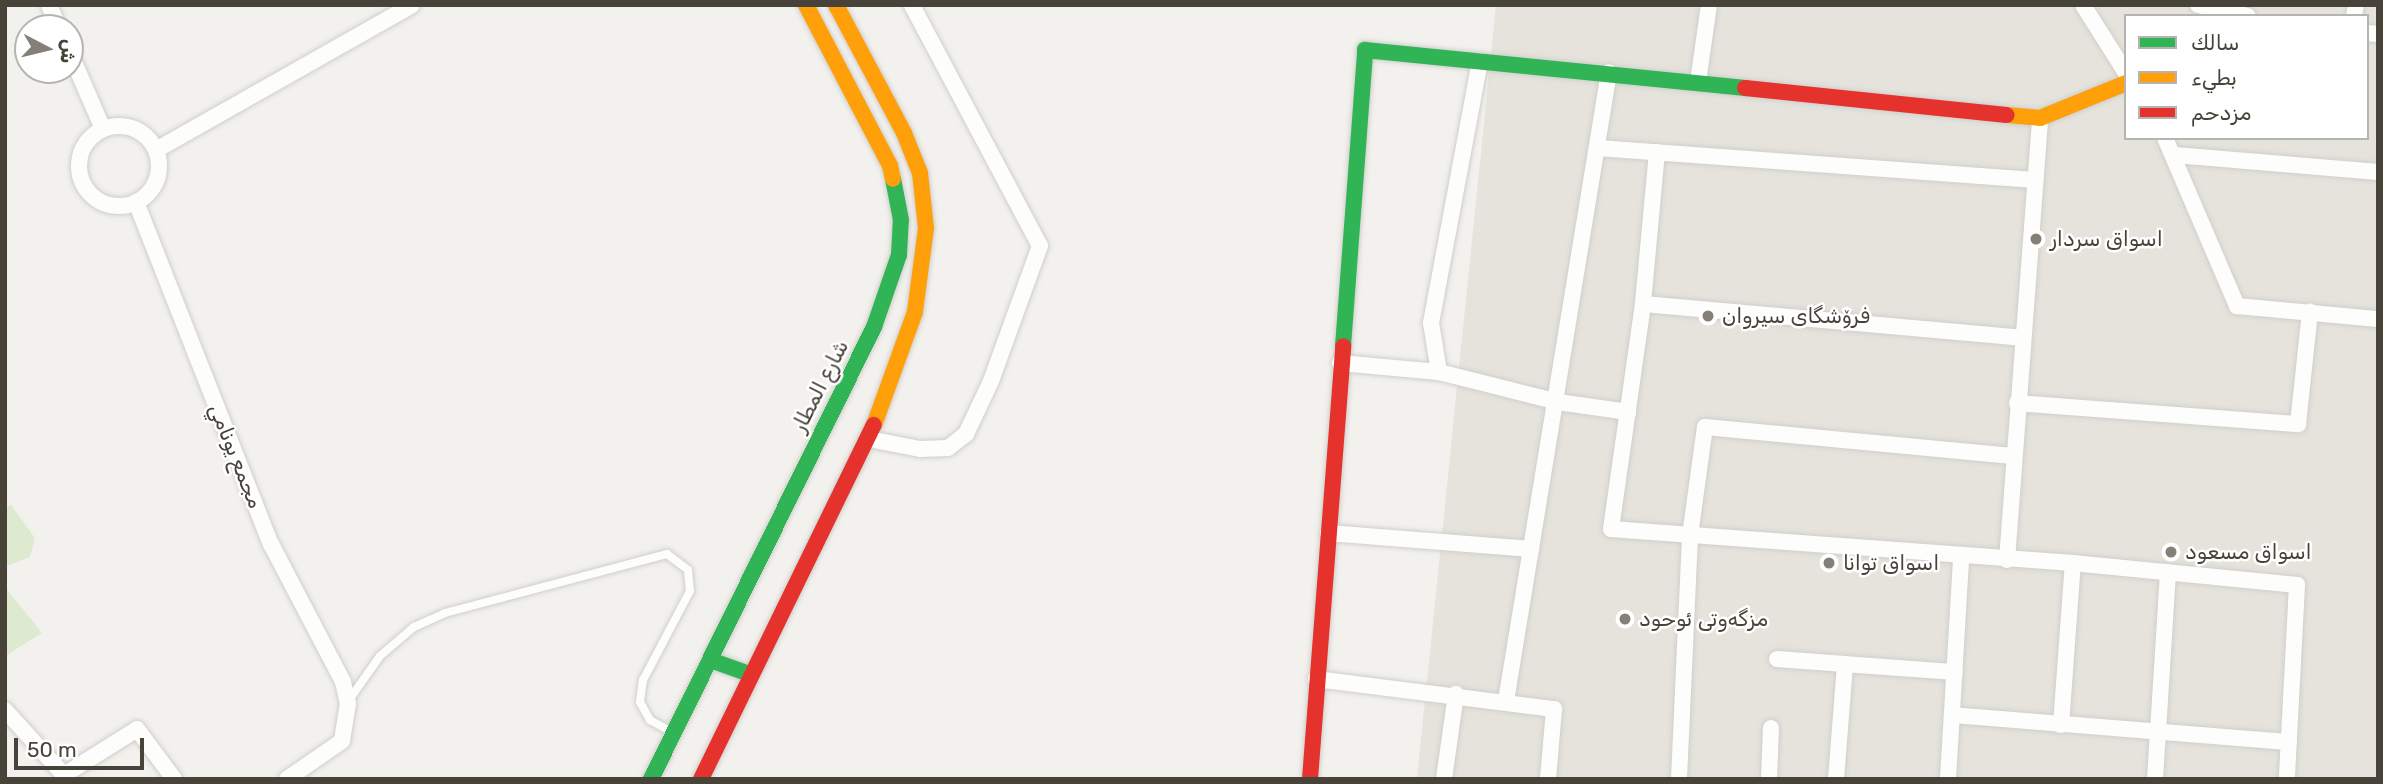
<!DOCTYPE html>
<meta charset="utf-8">
<style>
body{margin:0}
#map{position:relative;width:2383px;height:784px;overflow:hidden;background:#f2f1ed;font-family:Rubik,Vazirmatn,sans-serif}
div>[style]{position:absolute}
.residential>*{inset:0;background:#e5e3dc}
.green>*{inset:0;background:#deead0}
.roads{filter:drop-shadow(0 0 2px #d0cfcb) drop-shadow(0 0 2px #d0cfcb)}
.lane>*{height:8px;margin:-4px;padding:0 4px;transform-origin:4px;border-radius:4px;background:#fdfdfc}
.street>*{height:16px;margin:-8px;padding:0 8px;transform-origin:8px;border-radius:8px;background:#fdfdfc}
.street>.ring{margin:-8px;padding:0;box-sizing:content-box;background:none;border:16px solid #fdfdfc;border-radius:50%}
.fast>*{height:16px;margin:-8px;padding:0 8px;transform-origin:8px;border-radius:8px;background:#30b455}
.slow>*{height:16px;margin:-8px;padding:0 8px;transform-origin:8px;border-radius:8px;background:#ff9f0a}
.jam>*{height:16px;margin:-8px;padding:0 8px;transform-origin:8px;border-radius:8px;background:#e5322d}
.dots>*{width:19px;height:19px;translate:-50% -50%;box-sizing:border-box;border:4px solid #fff;border-radius:50%}
span{translate:-50% -50%;white-space:nowrap;text-align:center;line-height:1.15;-webkit-text-stroke:5px #fff;paint-order:stroke}
.poi-label{font-size:21px;color:#484339}
.left{translate:0 -50%;text-align:left}
.street-label{font-size:21px;color:#484339}
.frame{position:absolute;inset:0;border:7px solid #484339;pointer-events:none}
.legend{position:absolute;left:2124px;top:14px;width:245px;height:126px;box-sizing:border-box;background:#fff;border:2px solid #b6b4b0;margin:0;padding:9px 12px;list-style:none;font-size:21px;color:#484339}
.legend li{display:flex;align-items:center;gap:14px;height:35px}
.legend b{width:35px;border:2px solid #b6b4b0}
.north{position:absolute;left:14px;top:14px;width:70px;height:70px;box-sizing:border-box;background:#fff;border:2px solid #b6b4b0;border-radius:50%;rotate:97deg;font-size:19px;font-weight:700;line-height:28px;text-align:center;color:#484339}
.north::after{content:'';display:block;margin:auto;width:24px;height:32px;background:#848078;clip-path:polygon(50% 0,100% 100%,50% 72%,0 100%)}
.scale{position:absolute;left:14px;top:738px;width:130px;height:32px;box-sizing:border-box;border:4px solid #484339;border-top:0;padding-left:9px;font-size:21px;line-height:24px;white-space:nowrap;color:#484339;-webkit-text-stroke:5px #fff;paint-order:stroke}
</style>
<div id="map">
<div class="residential">
<i style="clip-path:polygon(evenodd,1496px 5px,2378px 5px,2378px 779px,1417px 779px,1496px 5px,2126px 16px,2367px 16px,2367px 138px,2126px 138px,2126px 16px)"></i>
</div>
<div class="green">
<i style="clip-path:polygon(11px 505px,35px 538px,30px 557px,5px 567px,5px 507px)"></i>
<i style="clip-path:polygon(5px 587px,42px 633px,5px 656px)"></i>
</div>
<div class="roads">
<div class="lane">
<i style="left:349px;top:700px;width:54px;rotate:-54.8deg"></i>
<i style="left:380px;top:656px;width:45px;rotate:-40.5deg"></i>
<i style="left:414px;top:627px;width:34px;rotate:-24deg"></i>
<i style="left:445px;top:613px;width:230px;rotate:-14.9deg"></i>
<i style="left:667px;top:554px;width:26px;rotate:37deg"></i>
<i style="left:688px;top:570px;width:21px;rotate:85deg"></i>
<i style="left:690px;top:591px;width:101px;rotate:117.8deg"></i>
<i style="left:643px;top:680px;width:22px;rotate:98deg"></i>
<i style="left:640px;top:702px;width:21px;rotate:61deg"></i>
<i style="left:650px;top:720px;width:25px;rotate:29deg"></i>
</div>
<div class="street">
<i style="left:49px;top:5px;width:25px;rotate:67deg"></i>
<i style="left:2083px;top:5px;width:80px;rotate:57.7deg"></i>
<i style="left:2198px;top:5px;width:51px;rotate:12.4deg"></i>
<i style="left:2354px;top:16px;width:11px;rotate:-80deg"></i>
<i style="left:2367px;top:33px;width:11px;rotate:5deg"></i>
<i style="left:70px;top:53px;width:83px;rotate:66.5deg"></i>
<i style="left:1480px;top:61px;width:267px;rotate:100.6deg"></i>
<i style="left:1431px;top:323px;width:50px;rotate:80.7deg"></i>
<i style="left:1439px;top:372px;width:123px;rotate:14.1deg"></i>
<i style="left:1558px;top:402px;width:71px;rotate:8.1deg"></i>
<i style="left:1698px;top:82px;width:78px;rotate:-81.9deg"></i>
<i class="ring" style="left:79px;top:126px;width:64px;height:64px"></i>
<i style="left:2165px;top:138px;width:183px;rotate:66.8deg"></i>
<i style="left:2237px;top:306px;width:142px;rotate:5.3deg"></i>
<i style="left:1598px;top:148px;width:438px;rotate:4.2deg"></i>
<i style="left:156px;top:150px;width:294px;rotate:-29.5deg"></i>
<i style="left:1657px;top:152px;width:153px;rotate:95.3deg"></i>
<i style="left:1643px;top:304px;width:227px;rotate:98.1deg"></i>
<i style="left:1611px;top:529px;width:463px;rotate:4.2deg"></i>
<i style="left:2073px;top:563px;width:225px;rotate:5.6deg"></i>
<i style="left:2297px;top:585px;width:194px;rotate:93deg"></i>
<i style="left:2175px;top:155px;width:204px;rotate:4.8deg"></i>
<i style="left:136px;top:202px;width:368px;rotate:68.5deg"></i>
<i style="left:271px;top:544px;width:156px;rotate:62.4deg"></i>
<i style="left:343px;top:682px;width:22px;rotate:77deg"></i>
<i style="left:348px;top:703px;width:38px;rotate:99deg"></i>
<i style="left:342px;top:741px;width:67px;rotate:145.4deg"></i>
<i style="left:1643px;top:304px;width:381px;rotate:5.1deg"></i>
<i style="left:1340px;top:363px;width:99px;rotate:5.2deg"></i>
<i style="left:2017px;top:403px;width:282px;rotate:4.3deg"></i>
<i style="left:2298px;top:424px;width:113px;rotate:-83.9deg"></i>
<i style="left:869px;top:439px;width:52px;rotate:11.1deg"></i>
<i style="left:920px;top:449px;width:28px;rotate:-2deg"></i>
<i style="left:948px;top:448px;width:23px;rotate:-38deg"></i>
<i style="left:966px;top:434px;width:59px;rotate:-64.7deg"></i>
<i style="left:991px;top:381px;width:144px;rotate:-70.1deg"></i>
<i style="left:1040px;top:246px;width:273px;rotate:-118deg"></i>
<i style="left:1328px;top:533px;width:204px;rotate:4.5deg"></i>
<i style="left:2007px;top:560px;width:443px;rotate:-85.7deg"></i>
<i style="left:1777px;top:659px;width:68px;rotate:4.2deg"></i>
<i style="left:1316px;top:679px;width:240px;rotate:7.2deg"></i>
<i style="left:1554px;top:709px;width:70px;rotate:94.9deg"></i>
<i style="left:1506px;top:701px;width:637px;rotate:-80.7deg"></i>
<i style="left:5px;top:710px;width:88px;rotate:47.8deg"></i>
<i style="left:64px;top:775px;width:86px;rotate:-32.2deg"></i>
<i style="left:137px;top:729px;width:62px;rotate:53.5deg"></i>
<i style="left:1952px;top:715px;width:338px;rotate:4.6deg"></i>
<i style="left:2061px;top:725px;width:162px;rotate:-85.8deg"></i>
<i style="left:1444px;top:779px;width:86px;rotate:-82deg"></i>
<i style="left:1679px;top:779px;width:243px;rotate:-87.4deg"></i>
<i style="left:1690px;top:536px;width:110px;rotate:-82.2deg"></i>
<i style="left:1705px;top:427px;width:309px;rotate:5.4deg"></i>
<i style="left:1769px;top:779px;width:51px;rotate:-87.8deg"></i>
<i style="left:1836px;top:779px;width:115px;rotate:-85.5deg"></i>
<i style="left:1845px;top:664px;width:110px;rotate:4.2deg"></i>
<i style="left:1948px;top:779px;width:222px;rotate:-86.6deg"></i>
<i style="left:2155px;top:779px;width:207px;rotate:-86.4deg"></i>
</div>
<div class="fast">
<i style="left:1343px;top:346px;width:297px;rotate:-85.7deg"></i>
<i style="left:1365px;top:50px;width:382px;rotate:5.7deg"></i>
<i style="left:713px;top:661px;width:41px;rotate:19.7deg"></i>
<i style="left:651px;top:779px;width:504px;rotate:-63.74deg"></i>
<i style="left:874px;top:327px;width:76px;rotate:-70.9deg"></i>
<i style="left:899px;top:255px;width:35px;rotate:-87deg"></i>
<i style="left:901px;top:220px;width:42px;rotate:-101deg"></i>
</div>
<div class="slow">
<i style="left:806px;top:5px;width:182px;rotate:62.4deg"></i>
<i style="left:890px;top:166px;width:13px;rotate:77deg"></i>
<i style="left:836px;top:5px;width:145px;rotate:62deg"></i>
<i style="left:904px;top:133px;width:43px;rotate:68.2deg"></i>
<i style="left:920px;top:173px;width:55px;rotate:83.8deg"></i>
<i style="left:926px;top:228px;width:85px;rotate:97.5deg"></i>
<i style="left:915px;top:312px;width:120px;rotate:109.9deg"></i>
<i style="left:2007px;top:115px;width:33px;rotate:5deg"></i>
<i style="left:2040px;top:118px;width:93px;rotate:-22.1deg"></i>
</div>
<div class="jam">
<i style="left:1745px;top:88px;width:263px;rotate:5.9deg"></i>
<i style="left:701px;top:779px;width:394px;rotate:-64deg"></i>
<i style="left:1310px;top:779px;width:434px;rotate:-85.6deg"></i>
</div>
</div>
<div class="dots">
<i style="left:2036px;top:239px;background:#848078"></i>
<i style="left:1708px;top:316px;background:#848078"></i>
<i style="left:2171px;top:552px;background:#848078"></i>
<i style="left:1829px;top:563px;background:#848078"></i>
<i style="left:1625px;top:619px;background:#848078"></i>
</div>
<div class="poi-label">
<span class="left" style="left:2050px;top:239px">اسواق سردار</span>
<span class="left" style="left:1722px;top:316px">فرۆشگای سیروان</span>
<span class="left" style="left:2185px;top:552px">اسواق مسعود</span>
<span class="left" style="left:1843px;top:563px">اسواق توانا</span>
<span class="left" style="left:1639px;top:619px">مزگەوتی ئوحود</span>
</div>
<div class="street-label">
<span style="left:820px;top:386px;rotate:-63deg">شارع المطار</span>
<span style="left:236px;top:456px;rotate:68deg">مجمع يونامي</span>
</div>
<div class="frame"></div>
<ul class="legend">
<li><b style="height:9px;background:#30b455"></b>سالك</li>
<li><b style="height:9px;background:#ff9f0a"></b>بطيء</li>
<li><b style="height:9px;background:#e5322d"></b>مزدحم</li>
</ul>
<div class="north">ش</div>
<div class="scale">50 m</div>
</div>
